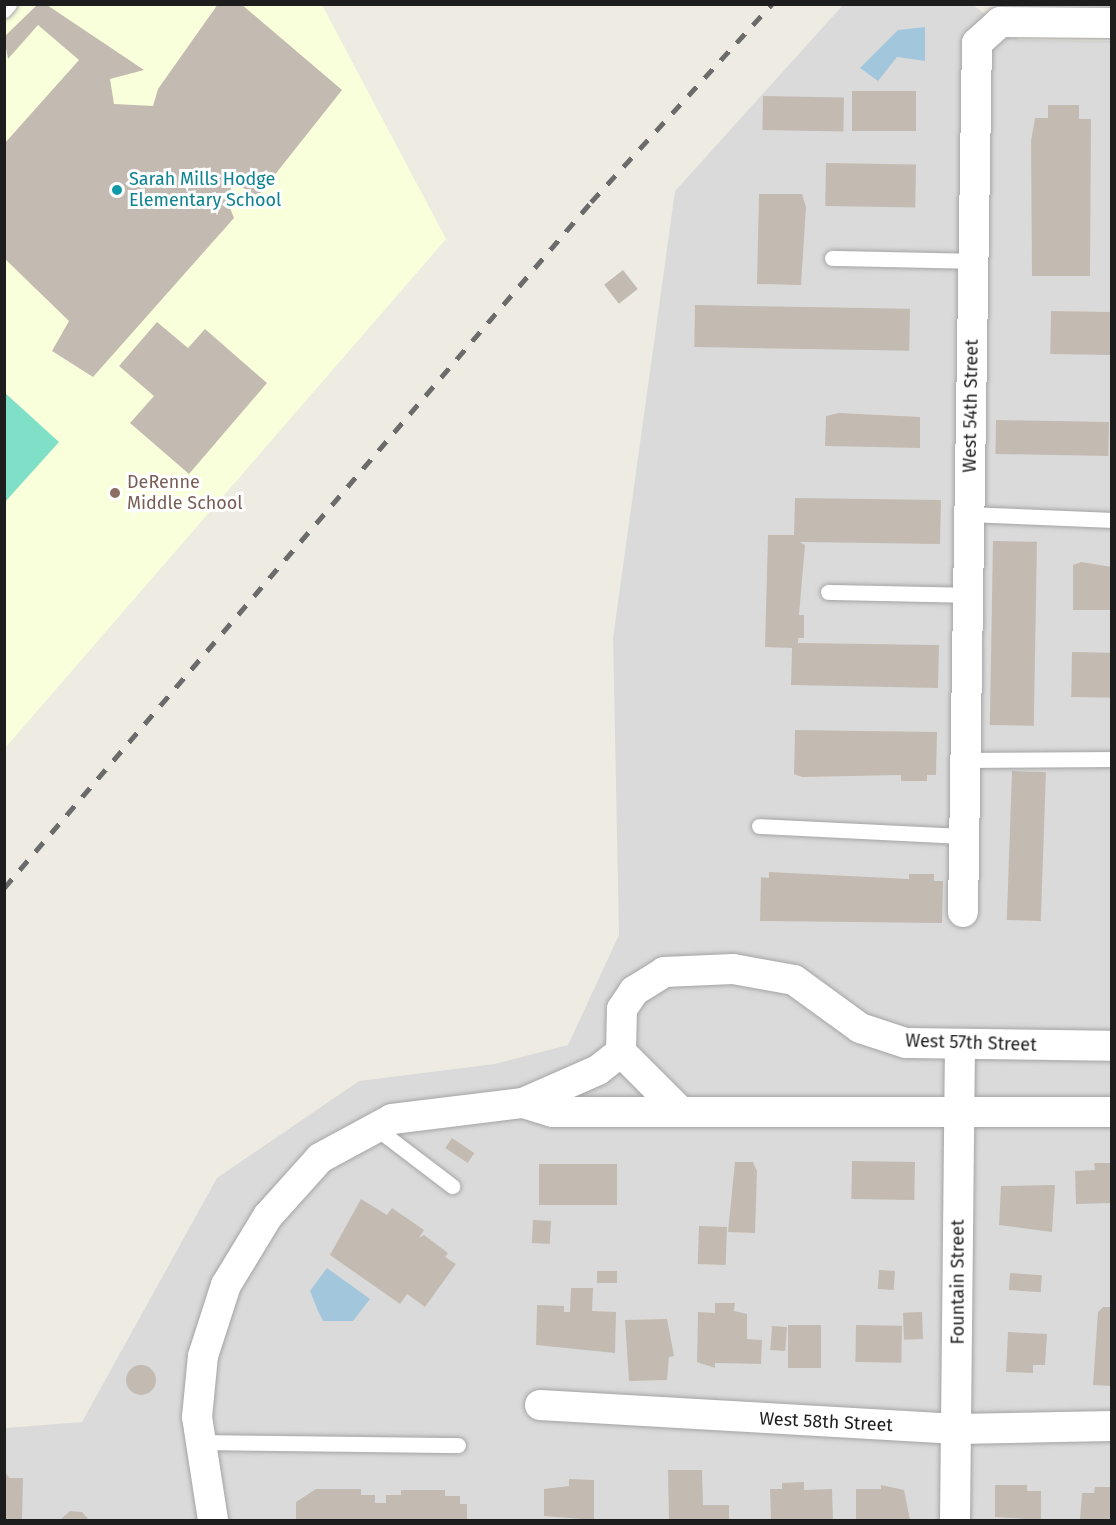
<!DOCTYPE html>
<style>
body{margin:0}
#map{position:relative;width:1116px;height:1525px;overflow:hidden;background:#eeece2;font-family:"Fira Sans",sans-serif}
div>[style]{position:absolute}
.residential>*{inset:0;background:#dbdada}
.education>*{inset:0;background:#faffdb}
.pitch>*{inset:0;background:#7fdfc7}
.water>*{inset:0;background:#a2c7dd}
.building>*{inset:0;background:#c3bbb2;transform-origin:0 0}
.round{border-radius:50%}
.roads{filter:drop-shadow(0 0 2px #a4a4a4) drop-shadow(0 0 2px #a4a4a4)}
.service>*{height:15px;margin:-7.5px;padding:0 7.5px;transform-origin:7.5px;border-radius:7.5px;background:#fff}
.minor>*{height:30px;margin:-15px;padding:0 15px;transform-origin:15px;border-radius:15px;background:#fff}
.rail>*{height:4.5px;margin-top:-2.25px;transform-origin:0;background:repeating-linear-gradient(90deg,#6b6b6b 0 12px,transparent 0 24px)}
.dots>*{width:16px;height:16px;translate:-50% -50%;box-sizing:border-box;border:3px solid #fff;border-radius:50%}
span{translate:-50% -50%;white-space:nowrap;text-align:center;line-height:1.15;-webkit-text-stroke:6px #fff;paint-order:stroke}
.culture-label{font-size:18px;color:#0d838f}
.left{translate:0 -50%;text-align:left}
.street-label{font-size:18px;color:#1d1d1d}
.education-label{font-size:18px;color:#785e54}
.frame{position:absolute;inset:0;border:6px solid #1d1d1d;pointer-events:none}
</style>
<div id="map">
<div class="residential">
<i style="clip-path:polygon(843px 5px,973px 5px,1019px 40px,1111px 41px,1111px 1520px,5px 1520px,5px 1428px,82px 1422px,217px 1178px,359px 1081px,494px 1064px,568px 1045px,619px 935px,613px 638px,675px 191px)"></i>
</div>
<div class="education">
<i style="clip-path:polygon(5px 5px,322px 5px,446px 239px,5px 748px)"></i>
</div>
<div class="pitch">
<i style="clip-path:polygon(4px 392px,59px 442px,5px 502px,4px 502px)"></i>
</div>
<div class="water">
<i style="clip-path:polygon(925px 27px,925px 61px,897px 57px,878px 81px,860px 68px,898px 30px)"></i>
<i style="clip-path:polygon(327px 1268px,370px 1299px,353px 1321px,323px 1321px,318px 1311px,310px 1291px)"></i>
</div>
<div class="building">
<i style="clip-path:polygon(218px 4px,241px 4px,342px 90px,258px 196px,234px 183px,226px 198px,234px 218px,93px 377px,52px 351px,69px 321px,4px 258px,4px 144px,79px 60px,38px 25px,8px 59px,4px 37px,37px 5px,47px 5px,144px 70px,110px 79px,114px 104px,153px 106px,158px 89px)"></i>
<i style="left:852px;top:91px;width:64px;height:40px"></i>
<i style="left:763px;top:96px;width:81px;height:34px;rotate:1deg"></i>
<i style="clip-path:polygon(1048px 105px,1079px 105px,1079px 119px,1091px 119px,1090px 276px,1032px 276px,1031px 141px,1035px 118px,1048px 118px)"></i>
<i style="left:826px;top:163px;width:90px;height:43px;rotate:1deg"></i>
<i style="clip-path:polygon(759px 194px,802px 194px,806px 207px,801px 285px,757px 284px)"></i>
<i style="left:623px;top:270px;width:24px;height:24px;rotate:52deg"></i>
<i style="left:695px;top:305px;width:215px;height:42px;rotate:1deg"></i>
<i style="left:1051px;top:311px;width:61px;height:43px;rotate:1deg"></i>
<i style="clip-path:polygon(157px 322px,188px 348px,205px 329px,267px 383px,189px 474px,130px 423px,154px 396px,119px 366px)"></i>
<i style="clip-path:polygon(839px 413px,920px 417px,920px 448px,825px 446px,826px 416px)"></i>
<i style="left:996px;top:420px;width:113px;height:34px;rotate:1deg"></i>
<i style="clip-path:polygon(795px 498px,941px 500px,940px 544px,800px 542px,805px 545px,799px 615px,804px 615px,804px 638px,798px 638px,798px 643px,939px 645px,938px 688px,791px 685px,792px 648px,765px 647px,768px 535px,794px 535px)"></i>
<i style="left:993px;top:541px;width:44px;height:184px;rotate:1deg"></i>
<i style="clip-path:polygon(1081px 562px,1112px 567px,1112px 610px,1073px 610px,1073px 565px)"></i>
<i style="left:1072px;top:652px;width:40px;height:45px;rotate:1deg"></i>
<i style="clip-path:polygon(795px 730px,937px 732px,936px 775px,927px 775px,927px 781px,901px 781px,901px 775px,802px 777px,794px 774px)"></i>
<i style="left:1012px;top:771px;width:34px;height:149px;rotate:2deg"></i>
<i style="clip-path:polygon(769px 872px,909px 879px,909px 874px,934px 874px,934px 881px,943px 881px,942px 923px,760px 921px,761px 877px,769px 878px)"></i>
<i style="left:452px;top:1138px;width:27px;height:12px;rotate:34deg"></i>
<i style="left:852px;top:1161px;width:63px;height:38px;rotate:1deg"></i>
<i style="clip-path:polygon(735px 1162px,753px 1162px,757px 1171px,755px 1233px,728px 1232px)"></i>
<i style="clip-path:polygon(1094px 1163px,1112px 1163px,1112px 1203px,1076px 1204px,1075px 1171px,1095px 1170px)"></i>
<i style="left:539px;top:1164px;width:78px;height:41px"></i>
<i style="clip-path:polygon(1055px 1185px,1052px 1232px,999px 1225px,1001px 1186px)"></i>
<i style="clip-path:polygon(361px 1199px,387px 1215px,392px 1208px,424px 1230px,419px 1238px,424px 1235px,448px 1253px,445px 1257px,456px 1264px,425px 1307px,407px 1294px,400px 1304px,330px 1255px)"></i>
<i style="left:533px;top:1220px;width:18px;height:23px;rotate:3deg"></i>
<i style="left:699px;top:1226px;width:28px;height:38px;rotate:2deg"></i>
<i style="left:879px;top:1270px;width:16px;height:19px;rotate:4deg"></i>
<i style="left:617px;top:1271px;width:12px;height:20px;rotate:90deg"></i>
<i style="left:1010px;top:1273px;width:32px;height:17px;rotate:4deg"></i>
<i style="clip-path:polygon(571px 1288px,593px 1288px,592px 1311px,616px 1312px,615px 1353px,536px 1345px,537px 1305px,564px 1306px,564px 1312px,570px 1312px)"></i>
<i style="clip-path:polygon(715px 1303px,735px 1303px,734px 1311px,747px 1314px,747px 1339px,762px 1340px,761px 1364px,715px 1363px,715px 1368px,697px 1362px,698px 1312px,715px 1313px)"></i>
<i style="clip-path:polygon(1103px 1307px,1112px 1307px,1112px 1386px,1093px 1385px,1098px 1312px)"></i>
<i style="left:922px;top:1312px;width:27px;height:19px;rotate:88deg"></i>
<i style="clip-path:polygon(667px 1319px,674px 1356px,669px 1357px,667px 1380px,629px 1381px,625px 1320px)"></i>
<i style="left:788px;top:1325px;width:33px;height:43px"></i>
<i style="left:856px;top:1325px;width:46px;height:37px;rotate:1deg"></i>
<i style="left:772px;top:1326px;width:15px;height:24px;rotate:4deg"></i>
<i style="clip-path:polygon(1008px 1332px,1047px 1334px,1045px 1365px,1033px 1365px,1033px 1373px,1006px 1372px)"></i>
<i class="round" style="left:126px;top:1365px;width:30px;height:30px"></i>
<i style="clip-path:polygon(4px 1470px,9px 1478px,23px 1478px,22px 1520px,4px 1520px)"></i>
<i style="clip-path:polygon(668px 1470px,702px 1470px,703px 1505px,729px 1505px,729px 1520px,669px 1520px)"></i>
<i style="clip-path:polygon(569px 1479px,594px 1480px,594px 1520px,544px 1516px,544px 1489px,569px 1486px)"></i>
<i style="clip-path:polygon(804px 1482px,804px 1490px,832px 1489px,833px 1520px,771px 1520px,770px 1489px,782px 1489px,782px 1483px)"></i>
<i style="clip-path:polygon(881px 1485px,904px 1490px,910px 1520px,856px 1520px,856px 1489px,881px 1489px)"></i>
<i style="clip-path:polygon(995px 1485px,1027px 1485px,1027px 1491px,1041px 1491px,1041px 1520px,995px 1517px)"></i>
<i style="clip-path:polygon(1095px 1487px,1112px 1487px,1112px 1520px,1080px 1520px,1082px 1493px,1094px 1493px)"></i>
<i style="clip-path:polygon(316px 1489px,361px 1489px,361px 1495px,375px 1495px,375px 1503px,386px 1503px,386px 1495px,401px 1495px,401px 1490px,445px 1490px,445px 1496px,460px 1496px,460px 1504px,467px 1504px,467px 1520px,296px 1520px,296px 1502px)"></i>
<i style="clip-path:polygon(70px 1511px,82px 1512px,89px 1520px,60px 1520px)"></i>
</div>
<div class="roads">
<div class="service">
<i style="left:4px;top:10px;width:8px;rotate:-50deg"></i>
<i style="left:832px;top:258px;width:141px;rotate:1.2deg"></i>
<i style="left:969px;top:514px;width:143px;rotate:2.4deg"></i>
<i style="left:828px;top:592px;width:140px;rotate:1.2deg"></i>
<i style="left:966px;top:760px;width:146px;rotate:-0.4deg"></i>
<i style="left:759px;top:826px;width:206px;rotate:2.8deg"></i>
<i style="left:376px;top:1128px;width:96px;rotate:37.3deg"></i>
<i style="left:201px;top:1442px;width:257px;rotate:0.7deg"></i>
</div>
<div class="minor">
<i style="left:963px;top:912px;width:869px;rotate:-89.08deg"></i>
<i style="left:977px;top:43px;width:31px;rotate:-42deg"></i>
<i style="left:1000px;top:22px;width:112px;rotate:0.5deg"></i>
<i style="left:621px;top:1052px;width:81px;rotate:45deg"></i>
<i style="left:523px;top:1103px;width:30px;rotate:17deg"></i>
<i style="left:552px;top:1112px;width:560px"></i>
<i style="left:540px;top:1405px;width:418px;rotate:3.3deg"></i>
<i style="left:957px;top:1429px;width:155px;rotate:-1.1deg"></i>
<i style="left:213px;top:1520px;width:104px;rotate:-98.8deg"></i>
<i style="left:197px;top:1417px;width:61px;rotate:-84.4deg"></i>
<i style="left:203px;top:1356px;width:75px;rotate:-72.1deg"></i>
<i style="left:226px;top:1285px;width:81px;rotate:-58.7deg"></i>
<i style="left:268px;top:1216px;width:78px;rotate:-48.1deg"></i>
<i style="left:320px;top:1158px;width:82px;rotate:-28.4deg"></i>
<i style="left:392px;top:1119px;width:132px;rotate:-7deg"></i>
<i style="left:523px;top:1103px;width:82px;rotate:-23.7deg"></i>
<i style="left:598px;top:1070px;width:29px;rotate:-38deg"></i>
<i style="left:621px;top:1052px;width:43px;rotate:-88.7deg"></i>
<i style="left:622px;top:1009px;width:22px;rotate:-56deg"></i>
<i style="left:634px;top:991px;width:36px;rotate:-32deg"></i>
<i style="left:664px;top:972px;width:69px;rotate:-2.5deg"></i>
<i style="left:733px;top:969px;width:62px;rotate:10.2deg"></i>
<i style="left:794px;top:980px;width:82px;rotate:36deg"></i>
<i style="left:860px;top:1028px;width:48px;rotate:18.1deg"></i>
<i style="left:906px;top:1043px;width:206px;rotate:0.8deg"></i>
<i style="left:955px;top:1520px;width:476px;rotate:-89.4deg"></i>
</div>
</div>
<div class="rail">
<i style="left:4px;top:888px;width:903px;rotate:-49.45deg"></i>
<i style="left:591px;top:202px;width:268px;rotate:-47.6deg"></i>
</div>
<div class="dots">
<i style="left:117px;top:190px;background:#0f9aa8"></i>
<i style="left:115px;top:493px;background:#8d6e63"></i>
</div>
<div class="culture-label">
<span class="left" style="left:129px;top:190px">Sarah Mills Hodge<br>Elementary School</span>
</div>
<div class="street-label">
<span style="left:971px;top:406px;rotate:-89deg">West 54th Street</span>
<span style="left:971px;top:1043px;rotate:2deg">West 57th Street</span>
<span style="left:958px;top:1282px;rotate:-90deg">Fountain Street</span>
<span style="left:826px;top:1422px;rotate:3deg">West 58th Street</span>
</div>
<div class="education-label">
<span class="left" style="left:127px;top:493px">DeRenne<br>Middle School</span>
</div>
<div class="frame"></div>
</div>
